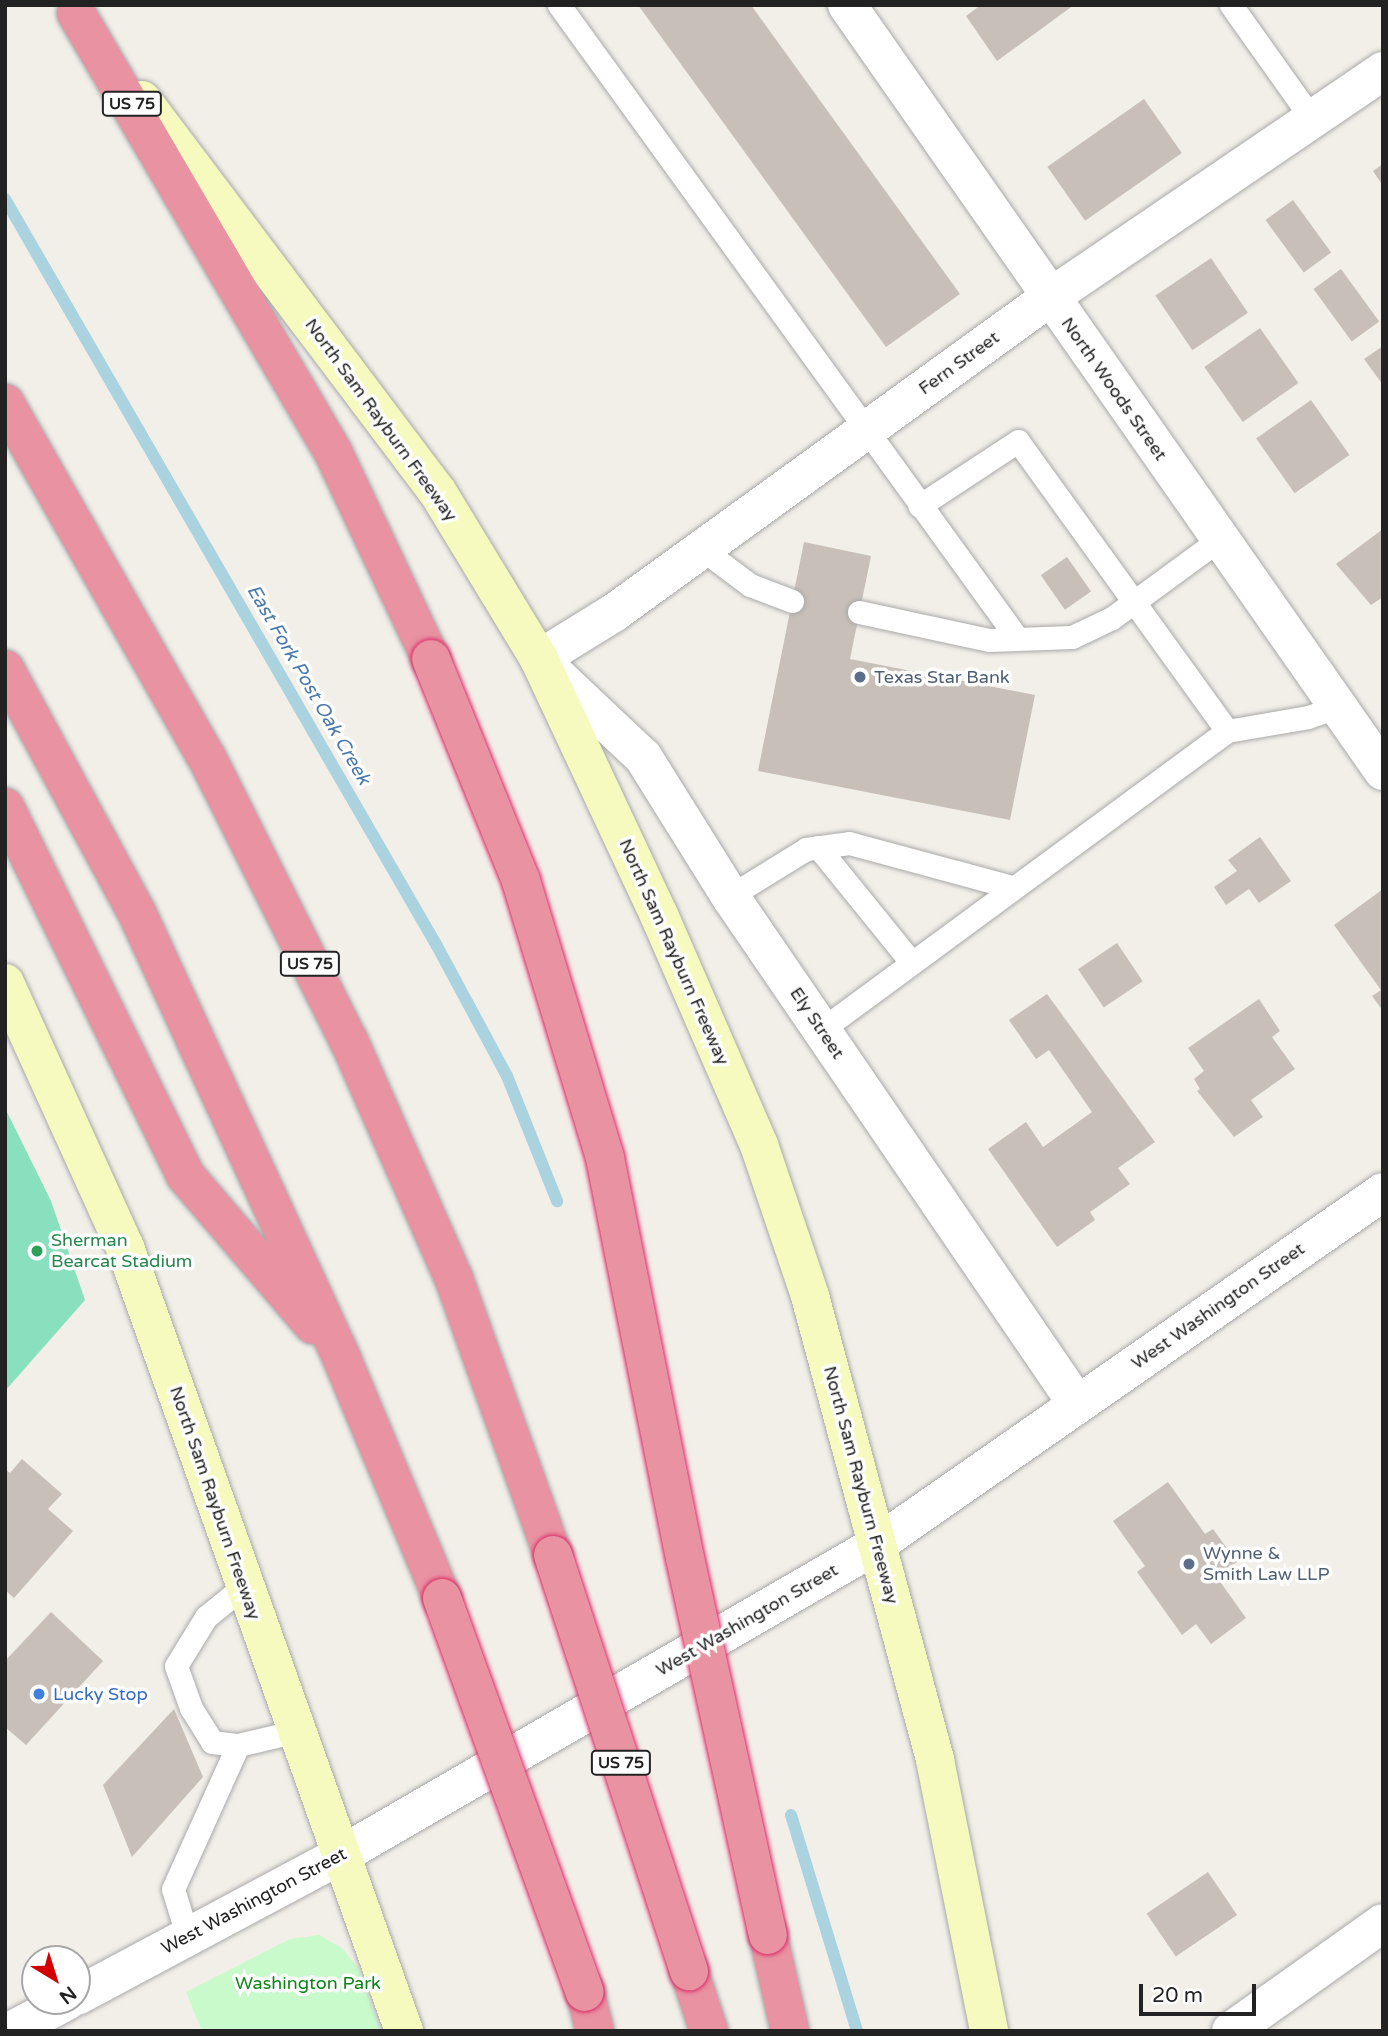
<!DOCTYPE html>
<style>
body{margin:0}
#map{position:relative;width:1388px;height:2036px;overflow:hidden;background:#f2efe9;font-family:"Varela Round",sans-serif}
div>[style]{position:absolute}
.park>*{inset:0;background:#c8facc}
.pitch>*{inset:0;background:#88e0be}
.stream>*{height:12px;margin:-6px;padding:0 6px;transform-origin:6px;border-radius:6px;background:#aad3df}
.building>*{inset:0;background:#c7bfb8;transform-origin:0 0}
.roads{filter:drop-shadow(0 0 2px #a9a9a9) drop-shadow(0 0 2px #a9a9a9)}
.service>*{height:23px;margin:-11.5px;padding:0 11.5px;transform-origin:11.5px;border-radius:11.5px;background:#fff}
.minor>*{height:38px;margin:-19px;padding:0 19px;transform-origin:19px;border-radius:19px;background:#fff}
.tertiary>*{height:38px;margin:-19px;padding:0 19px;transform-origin:19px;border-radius:19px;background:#fff}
.secondary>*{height:38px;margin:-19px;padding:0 19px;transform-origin:19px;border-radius:19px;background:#f7fabf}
.motorway>*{height:38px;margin:-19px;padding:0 19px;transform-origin:19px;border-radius:19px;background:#e892a2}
.bridges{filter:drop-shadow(0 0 2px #dc2a67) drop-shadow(0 0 2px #dc2a67)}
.motorway-bridge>*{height:38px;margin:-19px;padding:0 19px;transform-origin:19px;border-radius:19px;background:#e892a2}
.dots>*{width:19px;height:19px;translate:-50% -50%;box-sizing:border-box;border:4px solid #fff;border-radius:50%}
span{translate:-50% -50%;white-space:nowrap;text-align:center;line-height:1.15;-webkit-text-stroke:7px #fff;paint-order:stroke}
.shield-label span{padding:2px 5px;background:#fff;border:2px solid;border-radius:5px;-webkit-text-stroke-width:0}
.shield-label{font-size:16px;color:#222;font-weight:700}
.street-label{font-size:18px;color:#222}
.service-label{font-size:18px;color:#4e5e75}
.left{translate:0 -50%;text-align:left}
.leisure-label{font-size:18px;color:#27864d}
.shop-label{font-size:18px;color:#366cbe}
.park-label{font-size:18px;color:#0c8416}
.water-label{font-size:19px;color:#4a7aab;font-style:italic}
.frame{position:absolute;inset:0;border:7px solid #222;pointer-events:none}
.north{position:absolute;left:21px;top:1945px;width:70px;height:70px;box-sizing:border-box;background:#fff;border:2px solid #a7a7a7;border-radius:50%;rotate:142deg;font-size:19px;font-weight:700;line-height:28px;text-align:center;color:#222}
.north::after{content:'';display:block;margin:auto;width:24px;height:32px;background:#d40000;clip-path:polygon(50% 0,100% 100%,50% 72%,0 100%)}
.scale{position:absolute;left:1139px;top:1984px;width:117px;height:32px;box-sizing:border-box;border:4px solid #222;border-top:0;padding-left:9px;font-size:21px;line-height:24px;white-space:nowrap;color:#222;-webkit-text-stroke:5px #fff;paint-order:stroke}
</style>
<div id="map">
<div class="park">
<i style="clip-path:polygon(319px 1935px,342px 1948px,358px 1968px,381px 2031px,202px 2031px,186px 1992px,290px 1939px)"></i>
</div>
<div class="pitch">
<i style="clip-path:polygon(5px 1108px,51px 1201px,85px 1300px,5px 1391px)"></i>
</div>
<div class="stream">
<i style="left:5px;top:199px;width:863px;rotate:59.96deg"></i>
<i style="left:437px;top:946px;width:148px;rotate:61.7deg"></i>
<i style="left:507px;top:1076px;width:135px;rotate:68.2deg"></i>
<i style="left:791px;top:1815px;width:226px;rotate:73deg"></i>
</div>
<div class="building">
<i style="clip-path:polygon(638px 5px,751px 5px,960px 294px,886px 347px)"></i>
<i style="clip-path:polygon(981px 5px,1074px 5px,997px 61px,966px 16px)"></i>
<i style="left:1144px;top:99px;width:66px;height:118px;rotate:55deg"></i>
<i style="clip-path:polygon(1383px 164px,1383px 186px,1373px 171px)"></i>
<i style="left:1293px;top:200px;width:65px;height:34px;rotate:54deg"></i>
<i style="left:1211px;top:258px;width:66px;height:67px;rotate:56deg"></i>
<i style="left:1341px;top:269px;width:65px;height:34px;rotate:54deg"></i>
<i style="left:1260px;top:328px;width:67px;height:68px;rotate:55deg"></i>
<i style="clip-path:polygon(1383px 346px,1383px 385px,1364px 359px)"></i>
<i style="left:1311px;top:400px;width:67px;height:67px;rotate:55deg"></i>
<i style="clip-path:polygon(1383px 529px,1383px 597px,1371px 605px,1336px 564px)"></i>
<i style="clip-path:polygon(804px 542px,871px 556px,850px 659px,1035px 695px,1010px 820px,758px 771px)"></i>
<i style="left:1067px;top:557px;width:42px;height:32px;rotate:55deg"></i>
<i style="clip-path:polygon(1260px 837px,1291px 881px,1259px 903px,1249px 889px,1226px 905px,1214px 887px,1237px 871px,1228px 860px)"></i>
<i style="clip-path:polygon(1383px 889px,1383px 1011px,1372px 996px,1381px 990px,1334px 925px)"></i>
<i style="left:1117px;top:943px;width:46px;height:47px;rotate:56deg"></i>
<i style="clip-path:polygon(1047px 994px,1155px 1142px,1118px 1168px,1130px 1184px,1090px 1212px,1095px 1220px,1057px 1247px,988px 1149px,1026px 1122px,1043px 1147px,1092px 1112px,1049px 1050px,1036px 1059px,1009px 1020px)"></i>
<i style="clip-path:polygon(1259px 999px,1280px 1031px,1272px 1037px,1295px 1069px,1251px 1100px,1263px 1117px,1234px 1137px,1197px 1091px,1200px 1089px,1194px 1079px,1204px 1071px,1188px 1048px)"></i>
<i style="clip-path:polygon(22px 1459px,62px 1494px,48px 1509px,73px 1531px,14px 1598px,5px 1590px,5px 1469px,10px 1473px)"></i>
<i style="clip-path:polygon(1168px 1482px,1205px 1534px,1213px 1529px,1237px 1562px,1216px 1576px,1246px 1618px,1211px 1644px,1196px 1624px,1182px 1635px,1137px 1572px,1145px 1566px,1113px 1521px)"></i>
<i style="clip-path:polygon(51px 1612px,103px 1661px,26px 1745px,5px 1727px,5px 1661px)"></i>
<i style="clip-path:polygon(174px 1709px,203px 1777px,132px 1857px,103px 1785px)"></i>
<i style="left:1208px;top:1872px;width:52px;height:74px;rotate:56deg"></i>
</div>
<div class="roads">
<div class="service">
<i style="left:559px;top:5px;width:781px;rotate:54.11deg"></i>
<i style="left:1231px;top:5px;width:140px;rotate:54.6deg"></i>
<i style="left:702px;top:549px;width:60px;rotate:36.9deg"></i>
<i style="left:750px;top:585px;width:45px;rotate:20.9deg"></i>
<i style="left:859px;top:612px;width:133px;rotate:12.2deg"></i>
<i style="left:989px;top:640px;width:83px;rotate:-2.1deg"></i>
<i style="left:1072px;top:637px;width:44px;rotate:-25.4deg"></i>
<i style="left:1112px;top:618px;width:134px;rotate:-36.2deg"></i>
<i style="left:1227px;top:731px;width:82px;rotate:-9.8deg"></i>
<i style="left:1308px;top:717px;width:31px;rotate:-19deg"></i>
<i style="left:818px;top:847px;width:148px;rotate:51deg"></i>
<i style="left:730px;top:896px;width:89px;rotate:-31.7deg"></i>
<i style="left:806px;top:849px;width:43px;rotate:-7.9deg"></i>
<i style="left:849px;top:843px;width:169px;rotate:15.1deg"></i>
<i style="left:821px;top:1030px;width:504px;rotate:-36.37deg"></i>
<i style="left:1227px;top:731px;width:357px;rotate:-125.8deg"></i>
<i style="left:1018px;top:441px;width:118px;rotate:146.7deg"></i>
<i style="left:244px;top:1586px;width:49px;rotate:140.8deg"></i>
<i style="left:206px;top:1617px;width:57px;rotate:121.5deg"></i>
<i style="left:176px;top:1666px;width:45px;rotate:70.3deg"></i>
<i style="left:191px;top:1708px;width:40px;rotate:58deg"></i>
<i style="left:212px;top:1742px;width:26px;rotate:7deg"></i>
<i style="left:238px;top:1745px;width:61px;rotate:-13.3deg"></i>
<i style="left:188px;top:1938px;width:51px;rotate:-107deg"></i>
<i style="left:173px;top:1889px;width:158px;rotate:-65.7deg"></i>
</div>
<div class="minor">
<i style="left:847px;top:5px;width:935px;rotate:55.02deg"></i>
<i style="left:1077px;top:1404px;width:615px;rotate:-124.34deg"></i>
<i style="left:730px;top:896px;width:164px;rotate:-122deg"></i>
<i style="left:643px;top:757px;width:143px;rotate:-136.7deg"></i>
<i style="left:539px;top:659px;width:89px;rotate:-31.7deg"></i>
<i style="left:615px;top:612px;width:536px;rotate:-35.89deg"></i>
<i style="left:1049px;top:298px;width:404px;rotate:-34.2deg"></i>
<i style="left:1231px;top:2031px;width:186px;rotate:-35.4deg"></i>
</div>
<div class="tertiary">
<i style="left:77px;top:1996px;width:299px;rotate:-28.1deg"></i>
<i style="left:341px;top:1855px;width:615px;rotate:-30.07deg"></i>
<i style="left:873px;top:1547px;width:621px;rotate:-34.84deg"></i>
<i style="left:11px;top:2031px;width:64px;rotate:-28.2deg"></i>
</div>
<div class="secondary">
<i style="left:142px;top:100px;width:490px;rotate:53deg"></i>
<i style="left:437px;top:491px;width:197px;rotate:58.7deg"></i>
<i style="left:539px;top:659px;width:283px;rotate:64.9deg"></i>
<i style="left:659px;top:915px;width:251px;rotate:66.5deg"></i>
<i style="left:759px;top:1145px;width:159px;rotate:71.3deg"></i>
<i style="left:810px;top:1296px;width:481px;rotate:74.9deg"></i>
<i style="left:935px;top:1760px;width:276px;rotate:78.7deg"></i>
<i style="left:5px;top:983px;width:290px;rotate:65.6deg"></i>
<i style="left:125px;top:1247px;width:832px;rotate:70.41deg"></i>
</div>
<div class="motorway">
<i style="left:76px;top:13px;width:509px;rotate:59.65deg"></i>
<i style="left:333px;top:452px;width:229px;rotate:64.7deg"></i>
<i style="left:5px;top:403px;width:408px;rotate:60.4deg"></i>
<i style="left:207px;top:758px;width:317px;rotate:63.4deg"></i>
<i style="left:349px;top:1041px;width:260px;rotate:66.2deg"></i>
<i style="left:454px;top:1279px;width:293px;rotate:70.3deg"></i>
<i style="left:5px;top:669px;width:277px;rotate:61.6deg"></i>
<i style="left:137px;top:913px;width:491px;rotate:65.3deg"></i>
<i style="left:342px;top:1359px;width:259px;rotate:67.3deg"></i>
<i style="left:5px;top:807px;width:410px;rotate:63.9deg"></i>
<i style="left:185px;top:1175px;width:197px;rotate:49.5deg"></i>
<i style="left:768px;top:1935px;width:98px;rotate:77.1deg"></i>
<i style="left:689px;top:1971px;width:63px;rotate:71.6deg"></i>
<i style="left:585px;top:1992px;width:40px;rotate:75.6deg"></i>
</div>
</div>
<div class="bridges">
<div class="motorway-bridge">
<i style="left:431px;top:659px;width:240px;rotate:67.9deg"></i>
<i style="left:521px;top:881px;width:289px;rotate:73.1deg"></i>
<i style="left:605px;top:1158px;width:408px;rotate:78.7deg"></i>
<i style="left:685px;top:1558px;width:386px;rotate:77.6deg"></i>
<i style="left:553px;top:1555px;width:438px;rotate:71.9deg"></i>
<i style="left:442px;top:1598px;width:419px;rotate:70.1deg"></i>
</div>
</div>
<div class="dots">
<i style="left:860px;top:677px;background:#5c6f8a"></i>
<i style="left:37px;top:1251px;background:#2e9e5b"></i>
<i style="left:1189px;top:1564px;background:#5c6f8a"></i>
<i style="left:39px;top:1694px;background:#3f7fe0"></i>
</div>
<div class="shield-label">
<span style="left:132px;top:104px">US 75</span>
<span style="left:310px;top:964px">US 75</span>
<span style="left:621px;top:1763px">US 75</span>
</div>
<div class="street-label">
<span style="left:959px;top:363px;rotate:-36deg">Fern Street</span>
<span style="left:1114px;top:389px;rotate:55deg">North Woods Street</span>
<span style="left:381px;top:420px;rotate:54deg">North Sam Rayburn Freeway</span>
<span style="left:674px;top:952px;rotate:66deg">North Sam Rayburn Freeway</span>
<span style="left:817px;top:1023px;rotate:56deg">Ely Street</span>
<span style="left:1218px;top:1306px;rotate:-35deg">West Washington Street</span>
<span style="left:861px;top:1485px;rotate:75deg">North Sam Rayburn Freeway</span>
<span style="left:215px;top:1503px;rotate:71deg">North Sam Rayburn Freeway</span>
<span style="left:747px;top:1620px;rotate:-30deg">West Washington Street</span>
<span style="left:254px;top:1901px;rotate:-28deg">West Washington Street</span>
</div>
<div class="service-label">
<span class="left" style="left:874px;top:677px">Texas Star Bank</span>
<span class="left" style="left:1203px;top:1564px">Wynne &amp;<br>Smith Law LLP</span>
</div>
<div class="leisure-label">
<span class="left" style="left:51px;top:1251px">Sherman<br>Bearcat Stadium</span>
</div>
<div class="shop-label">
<span class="left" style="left:53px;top:1694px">Lucky Stop</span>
</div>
<div class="park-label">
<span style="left:308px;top:1983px">Washington Park</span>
</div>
<div class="water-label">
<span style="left:308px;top:685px;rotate:60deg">East Fork Post Oak Creek</span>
</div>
<div class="frame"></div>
<div class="north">N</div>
<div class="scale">20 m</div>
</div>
